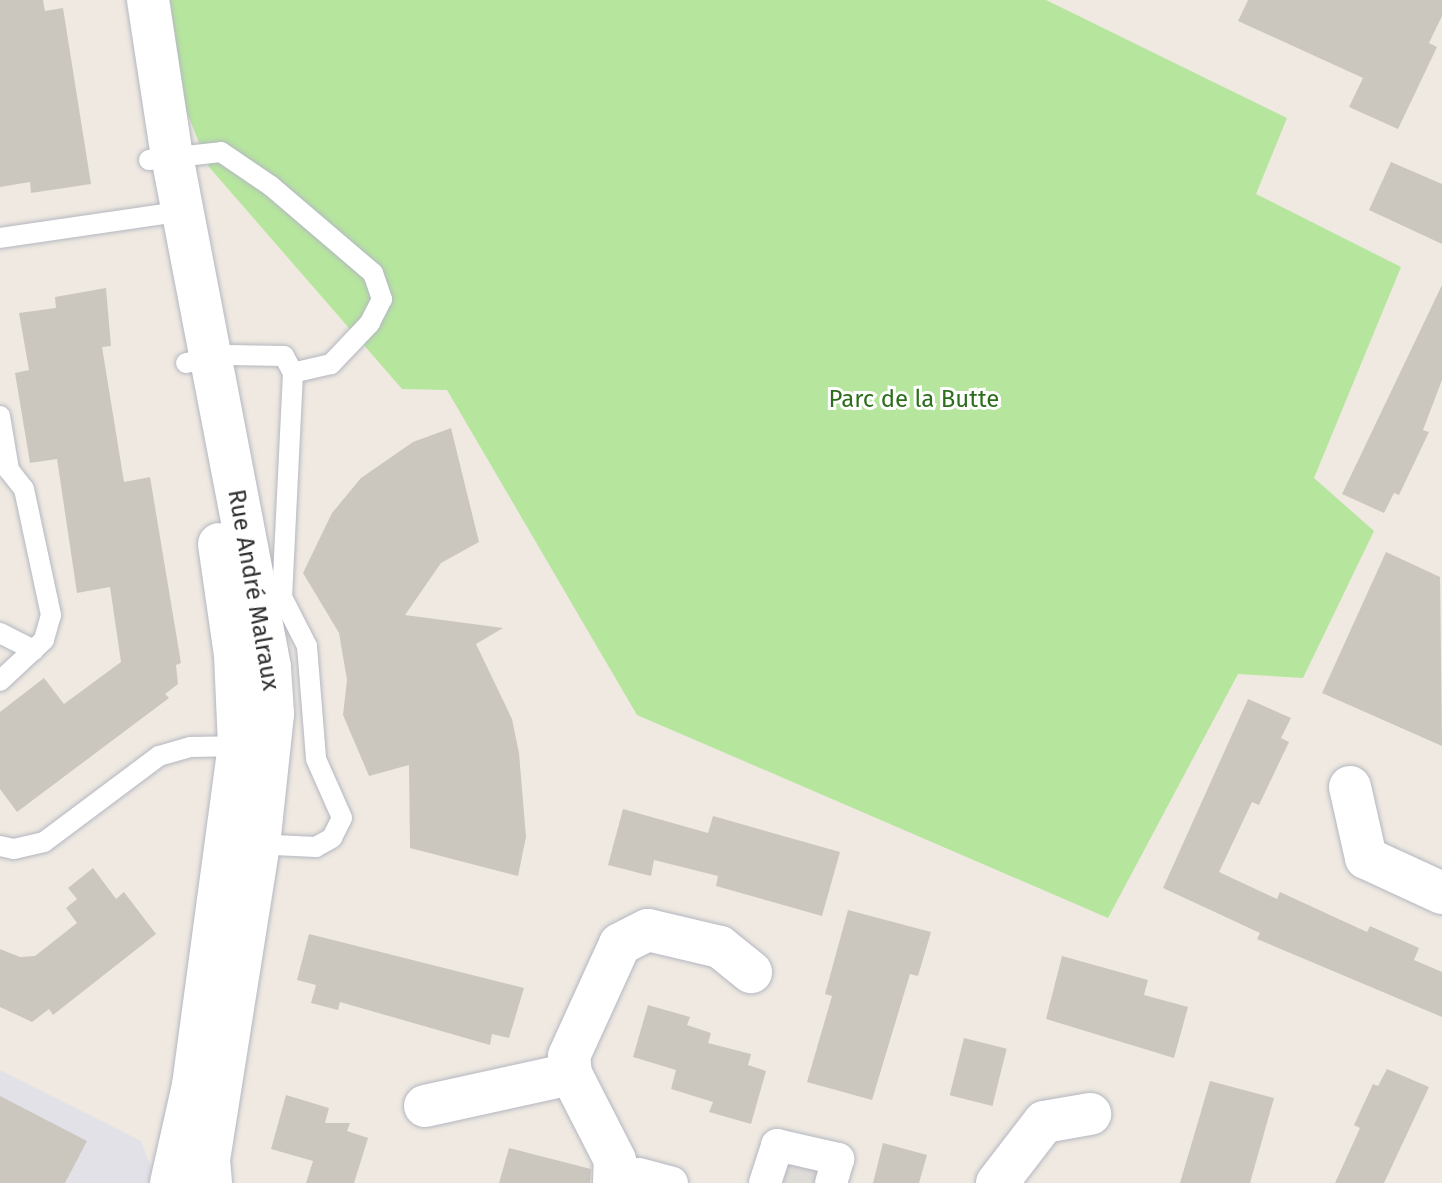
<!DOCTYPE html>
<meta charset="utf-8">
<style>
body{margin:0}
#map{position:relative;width:1442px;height:1183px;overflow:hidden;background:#efe9e1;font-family:"Fira Sans",sans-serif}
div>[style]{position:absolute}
.industrial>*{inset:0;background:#e3e1e8}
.green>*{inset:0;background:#b6e59e}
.plaza>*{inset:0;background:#dfdcd8}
.building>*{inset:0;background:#cbc7bf;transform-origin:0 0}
.roads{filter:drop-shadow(0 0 2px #b4b7c1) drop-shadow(0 0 2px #b4b7c1)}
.service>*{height:20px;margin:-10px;padding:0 10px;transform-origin:10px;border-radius:10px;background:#fff}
.pedestrian>*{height:32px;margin:-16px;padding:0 16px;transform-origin:16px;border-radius:16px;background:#fff}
.minor>*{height:42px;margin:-21px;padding:0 21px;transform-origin:21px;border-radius:21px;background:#fff}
span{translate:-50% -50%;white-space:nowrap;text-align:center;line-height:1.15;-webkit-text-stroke:6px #fff;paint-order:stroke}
.park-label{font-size:24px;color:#2c6e1b}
.street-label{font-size:24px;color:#2e2e2e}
</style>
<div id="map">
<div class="industrial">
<i style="clip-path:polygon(0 1070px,141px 1141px,157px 1183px,0 1183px)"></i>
</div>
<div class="green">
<i style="clip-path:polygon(170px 0,1046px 0,1287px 118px,1256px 194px,1401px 267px,1314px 478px,1374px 531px,1303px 678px,1238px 674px,1108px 918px,637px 715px,447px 390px,402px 389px,209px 167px,185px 108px)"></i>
</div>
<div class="plaza">
<i style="clip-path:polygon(777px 1145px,838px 1159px,831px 1183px,765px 1183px)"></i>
</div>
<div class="building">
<i style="clip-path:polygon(0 0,43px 0,45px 11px,63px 8px,91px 184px,31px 193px,30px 182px,0 187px)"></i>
<i style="clip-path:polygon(1248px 0,1442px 0,1442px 16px,1429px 43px,1437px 47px,1398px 129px,1349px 107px,1363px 78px,1238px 21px)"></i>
<i style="clip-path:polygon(1391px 162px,1442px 184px,1442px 244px,1369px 210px)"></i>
<i style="clip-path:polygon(1442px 285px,1442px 380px,1423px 430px,1429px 432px,1399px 495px,1394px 493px,1384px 513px,1342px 494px)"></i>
<i style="clip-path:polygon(106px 288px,111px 346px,102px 347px,124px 482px,150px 477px,181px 663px,176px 665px,178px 684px,165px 694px,169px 698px,17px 812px,0 789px,0 712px,44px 678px,64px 704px,121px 662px,110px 587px,77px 593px,57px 459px,30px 463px,15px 373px,29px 370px,19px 313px,56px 308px,55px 297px)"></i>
<i style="clip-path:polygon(451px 428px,479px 542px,441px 563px,405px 615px,503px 628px,476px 644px,512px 719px,519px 753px,526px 837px,518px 876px,410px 848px,409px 765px,369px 776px,343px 715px,347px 680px,339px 633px,303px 573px,332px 513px,361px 478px,413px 442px)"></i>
<i style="clip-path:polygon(1386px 552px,1440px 577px,1442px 746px,1322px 693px)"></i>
<i style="clip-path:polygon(1248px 699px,1291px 718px,1281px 738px,1289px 742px,1259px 805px,1252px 802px,1219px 872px,1277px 899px,1280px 892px,1367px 932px,1370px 926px,1419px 948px,1414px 960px,1442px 972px,1442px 1017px,1257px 939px,1260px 933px,1163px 888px)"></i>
<i style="clip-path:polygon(623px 809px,708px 833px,713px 816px,840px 852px,822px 916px,716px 886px,718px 876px,654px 860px,651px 876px,608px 865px)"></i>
<i style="clip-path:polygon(93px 868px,116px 899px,124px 892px,156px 934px,53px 1015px,49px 1009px,32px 1022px,0 1007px,0 949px,20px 957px,35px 956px,77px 923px,66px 908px,77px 899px,68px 888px)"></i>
<i style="clip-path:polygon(848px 910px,931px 932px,918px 976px,910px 974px,872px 1100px,807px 1082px,832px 996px,825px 994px)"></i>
<i style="clip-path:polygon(309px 934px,524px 988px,509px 1038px,492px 1034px,490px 1045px,340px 1002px,338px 1010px,311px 1003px,316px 985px,297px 980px)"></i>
<i style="clip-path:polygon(1062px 956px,1148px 980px,1144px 995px,1188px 1007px,1174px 1058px,1046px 1019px)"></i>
<i style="clip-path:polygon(648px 1005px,690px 1017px,687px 1025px,711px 1033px,708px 1043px,751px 1054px,748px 1065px,766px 1071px,751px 1124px,709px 1112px,713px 1102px,671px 1089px,676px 1070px,633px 1057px)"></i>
<i style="left:964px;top:1038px;width:44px;height:59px;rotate:14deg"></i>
<i style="clip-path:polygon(1387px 1069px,1429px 1087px,1384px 1183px,1335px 1183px,1360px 1128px,1354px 1125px,1373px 1084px,1378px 1086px)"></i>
<i style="clip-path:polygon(1210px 1081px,1274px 1098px,1250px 1183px,1180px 1183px)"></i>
<i style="clip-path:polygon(286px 1095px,329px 1108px,325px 1123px,350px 1123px,347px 1131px,368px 1138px,354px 1183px,306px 1183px,313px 1161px,271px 1149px)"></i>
<i style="clip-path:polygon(0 1096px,87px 1141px,65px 1183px,0 1183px)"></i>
<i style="clip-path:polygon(883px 1143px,927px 1155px,919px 1183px,873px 1183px)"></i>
<i style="clip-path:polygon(509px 1148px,591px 1169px,590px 1183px,499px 1183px)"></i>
</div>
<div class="roads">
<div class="service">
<i style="left:149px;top:160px;width:72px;rotate:-6.3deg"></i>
<i style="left:221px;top:152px;width:60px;rotate:34.2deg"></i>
<i style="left:271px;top:186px;width:134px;rotate:40.5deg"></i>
<i style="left:373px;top:273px;width:28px;rotate:71deg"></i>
<i style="left:382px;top:299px;width:27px;rotate:117deg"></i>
<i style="left:370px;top:323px;width:57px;rotate:133.6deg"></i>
<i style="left:331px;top:364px;width:39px;rotate:167deg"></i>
<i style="left:0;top:238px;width:186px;rotate:-8.3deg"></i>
<i style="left:186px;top:363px;width:43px;rotate:-10.8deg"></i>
<i style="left:228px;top:355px;width:56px;rotate:1deg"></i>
<i style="left:284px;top:356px;width:19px;rotate:62deg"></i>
<i style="left:293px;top:373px;width:224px;rotate:92.8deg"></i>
<i style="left:282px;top:597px;width:55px;rotate:63deg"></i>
<i style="left:307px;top:646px;width:113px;rotate:85.4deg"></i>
<i style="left:316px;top:759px;width:64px;rotate:66.2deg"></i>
<i style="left:342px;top:818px;width:22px;rotate:117deg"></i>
<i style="left:332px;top:838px;width:18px;rotate:151deg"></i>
<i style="left:316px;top:847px;width:63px;rotate:-177.3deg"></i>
<i style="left:0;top:416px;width:55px;rotate:80.5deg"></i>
<i style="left:9px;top:470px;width:24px;rotate:52deg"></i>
<i style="left:24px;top:489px;width:129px;rotate:77.9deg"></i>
<i style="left:51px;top:615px;width:26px;rotate:106deg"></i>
<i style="left:44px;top:640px;width:60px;rotate:137deg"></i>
<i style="left:0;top:633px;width:38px;rotate:27deg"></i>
<i style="left:0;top:846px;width:14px;rotate:12deg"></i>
<i style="left:14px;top:849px;width:31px;rotate:-13deg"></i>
<i style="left:44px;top:842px;width:144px;rotate:-36.8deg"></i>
<i style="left:159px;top:756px;width:32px;rotate:-16deg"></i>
<i style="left:190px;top:747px;width:55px;rotate:-1deg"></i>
</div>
<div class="pedestrian">
<i style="left:637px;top:1183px;width:9px;rotate:-77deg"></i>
<i style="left:639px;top:1174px;width:34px;rotate:15deg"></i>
<i style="left:765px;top:1183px;width:40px;rotate:-72deg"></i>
<i style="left:777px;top:1145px;width:63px;rotate:12.9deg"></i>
<i style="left:838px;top:1159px;width:25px;rotate:106deg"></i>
</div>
<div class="minor">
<i style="left:148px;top:0;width:158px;rotate:81.3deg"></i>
<i style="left:172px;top:156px;width:520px;rotate:79.14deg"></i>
<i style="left:270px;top:667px;width:47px;rotate:86.3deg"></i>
<i style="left:273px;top:714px;width:131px;rotate:96.1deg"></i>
<i style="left:259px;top:844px;width:320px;rotate:99deg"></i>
<i style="left:209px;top:1160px;width:23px;rotate:85deg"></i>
<i style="left:1350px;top:787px;width:73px;rotate:77.3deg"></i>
<i style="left:1366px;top:858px;width:84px;rotate:24.7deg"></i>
<i style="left:425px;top:1106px;width:149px;rotate:-12.4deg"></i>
<i style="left:171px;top:1183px;width:100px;rotate:-77.3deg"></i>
<i style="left:193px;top:1085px;width:342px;rotate:-82.3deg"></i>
<i style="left:239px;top:746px;width:91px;rotate:-92.5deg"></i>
<i style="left:235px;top:655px;width:112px;rotate:-98.2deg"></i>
<i style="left:614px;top:1183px;width:23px;rotate:-88deg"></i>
<i style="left:615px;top:1160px;width:97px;rotate:-117.1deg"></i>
<i style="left:571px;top:1074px;width:18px;rotate:-96deg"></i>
<i style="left:569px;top:1056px;width:123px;rotate:-65.5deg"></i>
<i style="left:620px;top:944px;width:31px;rotate:-27deg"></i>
<i style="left:648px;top:930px;width:74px;rotate:13.3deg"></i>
<i style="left:720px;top:947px;width:40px;rotate:39deg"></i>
<i style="left:997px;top:1183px;width:77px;rotate:-52.4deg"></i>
<i style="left:1044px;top:1122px;width:47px;rotate:-9.9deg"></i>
</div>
</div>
<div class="park-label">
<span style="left:914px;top:400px">Parc de la Butte</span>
</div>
<div class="street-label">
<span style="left:253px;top:590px;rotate:80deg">Rue André Malraux</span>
</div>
</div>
